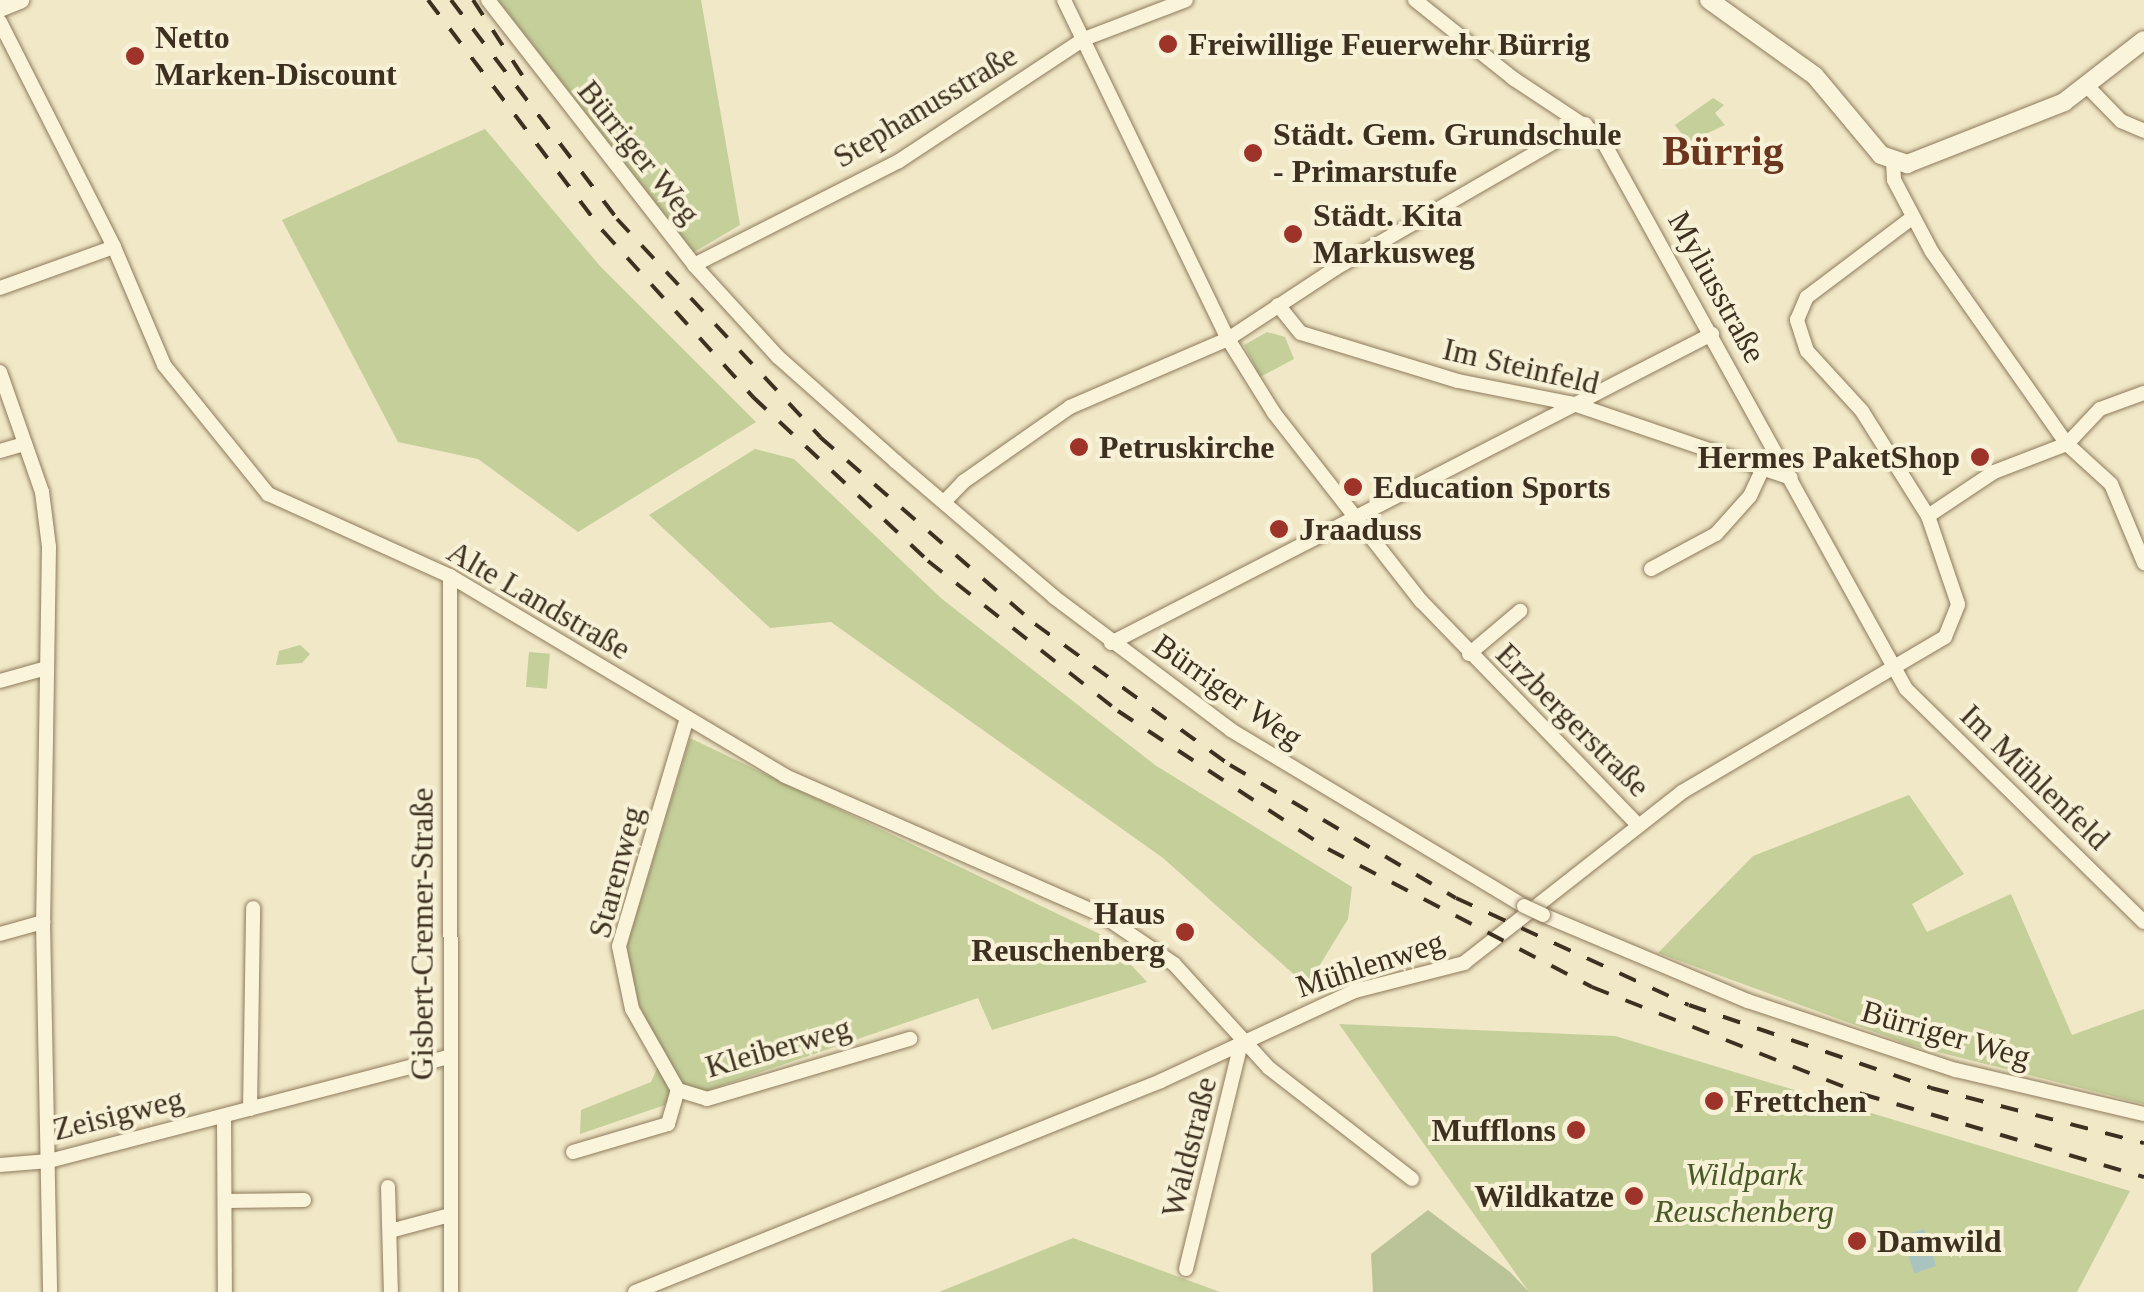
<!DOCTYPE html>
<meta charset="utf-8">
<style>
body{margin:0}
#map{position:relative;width:2144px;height:1292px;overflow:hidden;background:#f0e8c7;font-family:Georgia,serif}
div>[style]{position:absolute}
.green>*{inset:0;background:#c4cf9a;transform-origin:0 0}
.cemetery>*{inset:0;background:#bbc499}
.water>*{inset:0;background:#a9c4be;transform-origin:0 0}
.roads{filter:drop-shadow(0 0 2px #8d7a5c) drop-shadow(0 0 2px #8d7a5c)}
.minor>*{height:14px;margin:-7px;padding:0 7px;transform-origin:7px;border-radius:7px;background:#faf4db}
.tertiary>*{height:18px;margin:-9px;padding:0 9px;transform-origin:9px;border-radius:9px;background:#faf4db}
.rail>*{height:4px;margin-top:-2px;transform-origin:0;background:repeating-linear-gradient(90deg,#3d3020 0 18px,transparent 0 36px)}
.bridges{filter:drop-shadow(0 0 2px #8d7a5c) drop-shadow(0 0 2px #8d7a5c)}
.minor-bridge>*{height:14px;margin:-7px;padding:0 7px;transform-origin:7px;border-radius:7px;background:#faf4db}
.dots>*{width:28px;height:28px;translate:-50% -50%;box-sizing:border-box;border:5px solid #f7f1d7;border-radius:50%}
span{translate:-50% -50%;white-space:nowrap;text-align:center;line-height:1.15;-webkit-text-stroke:8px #f7f1d7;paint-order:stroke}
.poi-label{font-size:32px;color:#3d3020;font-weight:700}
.left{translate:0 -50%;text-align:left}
.right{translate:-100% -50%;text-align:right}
.street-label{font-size:32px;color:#3d3020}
.park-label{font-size:32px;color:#485a26;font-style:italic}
.district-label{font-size:42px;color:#6b351e;font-weight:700}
</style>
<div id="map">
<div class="green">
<i style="clip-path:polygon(498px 0,701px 0,740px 225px,694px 252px)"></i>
<i style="clip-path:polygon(1713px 98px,1724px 105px,1715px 113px,1725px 125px,1688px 142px,1675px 125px)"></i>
<i style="clip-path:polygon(485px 129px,599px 265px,756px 422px,578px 532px,478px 459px,398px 442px,282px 220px)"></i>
<i style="clip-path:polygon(1267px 332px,1285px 337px,1294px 359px,1260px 377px,1244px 345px)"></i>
<i style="clip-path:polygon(755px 449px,794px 459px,942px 599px,1155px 765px,1352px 887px,1348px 919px,1307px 986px,1163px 858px,831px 622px,770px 628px,649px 515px)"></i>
<i style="clip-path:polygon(300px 645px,310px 654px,302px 663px,276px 665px,279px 651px)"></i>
<i style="left:529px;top:652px;width:21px;height:35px;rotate:5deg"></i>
<i style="clip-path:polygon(690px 738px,1104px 936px,1147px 982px,992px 1030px,978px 998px,580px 1134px,581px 1110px,651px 1082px,663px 1055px,638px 1002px,626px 949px)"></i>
<i style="clip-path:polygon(1909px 795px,1964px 874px,1912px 904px,1927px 932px,2011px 894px,2072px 1035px,2144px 1009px,2144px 1104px,1910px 1045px,1658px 953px,1753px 856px)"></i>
<i style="clip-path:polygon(1339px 1024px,1615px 1036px,2130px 1191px,2077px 1292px,1529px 1292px)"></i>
<i style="clip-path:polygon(1073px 1238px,1220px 1292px,939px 1292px)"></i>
</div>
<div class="cemetery">
<i style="clip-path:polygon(1428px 1210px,1510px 1272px,1529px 1292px,1373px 1292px,1371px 1254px)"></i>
</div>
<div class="water">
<i style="left:1924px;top:1229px;width:39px;height:23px;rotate:72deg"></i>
</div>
<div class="roads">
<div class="minor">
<i style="left:488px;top:0;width:336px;rotate:52.1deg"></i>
<i style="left:694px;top:265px;width:125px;rotate:47.6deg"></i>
<i style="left:778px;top:357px;width:157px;rotate:41.6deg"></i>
<i style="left:895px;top:461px;width:209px;rotate:40.5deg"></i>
<i style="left:1054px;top:597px;width:221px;rotate:36.9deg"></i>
<i style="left:1231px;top:730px;width:342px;rotate:31deg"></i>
<i style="left:1064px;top:0;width:377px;rotate:64.2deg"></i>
<i style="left:1228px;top:339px;width:87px;rotate:58.1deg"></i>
<i style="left:1274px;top:413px;width:239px;rotate:52deg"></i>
<i style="left:1421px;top:601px;width:312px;rotate:45.9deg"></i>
<i style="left:1415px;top:0;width:127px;rotate:38.6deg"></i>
<i style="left:1514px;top:79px;width:103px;rotate:33.5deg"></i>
<i style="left:1600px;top:136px;width:632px;rotate:61.04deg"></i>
<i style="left:1906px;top:689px;width:333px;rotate:44.4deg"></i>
<i style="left:0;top:22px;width:252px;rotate:63.1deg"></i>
<i style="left:114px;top:247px;width:128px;rotate:67deg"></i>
<i style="left:164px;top:365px;width:166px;rotate:51.1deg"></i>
<i style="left:268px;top:494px;width:200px;rotate:24.3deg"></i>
<i style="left:450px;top:576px;width:390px;rotate:30.8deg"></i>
<i style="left:785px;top:776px;width:346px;rotate:23.7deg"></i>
<i style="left:1102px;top:915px;width:87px;rotate:34.2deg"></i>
<i style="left:1174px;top:964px;width:141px;rotate:47.6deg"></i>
<i style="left:1269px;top:1068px;width:181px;rotate:37.8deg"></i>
<i style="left:2087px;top:86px;width:49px;rotate:45.8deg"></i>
<i style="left:2121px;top:121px;width:25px;rotate:23deg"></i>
<i style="left:1893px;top:161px;width:19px;rotate:87deg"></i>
<i style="left:1894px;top:180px;width:81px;rotate:62.2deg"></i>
<i style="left:1932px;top:252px;width:235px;rotate:54.9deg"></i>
<i style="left:2067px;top:444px;width:48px;rotate:-46.7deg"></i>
<i style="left:2100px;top:409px;width:47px;rotate:-20deg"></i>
<i style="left:694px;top:265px;width:230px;rotate:-26.9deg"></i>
<i style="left:899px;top:161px;width:222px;rotate:-33.4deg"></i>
<i style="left:1084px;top:39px;width:109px;rotate:-20.9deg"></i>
<i style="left:0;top:288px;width:121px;rotate:-19.8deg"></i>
<i style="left:1278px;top:305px;width:36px;rotate:51deg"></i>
<i style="left:1301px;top:333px;width:164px;rotate:17deg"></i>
<i style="left:1458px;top:381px;width:118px;rotate:11.2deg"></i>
<i style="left:1574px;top:404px;width:229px;rotate:18.8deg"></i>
<i style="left:0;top:372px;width:127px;rotate:70.7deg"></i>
<i style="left:42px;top:492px;width:55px;rotate:82.7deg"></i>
<i style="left:49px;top:547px;width:375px;rotate:90.9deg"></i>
<i style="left:43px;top:922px;width:370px;rotate:88.9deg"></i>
<i style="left:0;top:451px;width:26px;rotate:-16deg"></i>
<i style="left:944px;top:502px;width:28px;rotate:-46deg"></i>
<i style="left:963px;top:482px;width:131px;rotate:-35deg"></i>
<i style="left:1070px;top:407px;width:172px;rotate:-23.3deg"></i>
<i style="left:1228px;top:339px;width:129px;rotate:-33.3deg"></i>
<i style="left:1336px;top:268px;width:288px;rotate:-30deg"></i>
<i style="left:1928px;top:516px;width:79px;rotate:-33.7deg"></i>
<i style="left:1994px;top:472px;width:78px;rotate:-21deg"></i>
<i style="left:2067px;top:444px;width:59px;rotate:42.3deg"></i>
<i style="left:2111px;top:484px;width:86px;rotate:67.3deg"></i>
<i style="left:1651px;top:569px;width:74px;rotate:-28.3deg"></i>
<i style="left:1716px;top:534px;width:51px;rotate:-48.2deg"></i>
<i style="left:1750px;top:496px;width:31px;rotate:-65deg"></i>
<i style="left:450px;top:576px;width:716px;rotate:89.92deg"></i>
<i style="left:1111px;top:643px;width:676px;rotate:-27.21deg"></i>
<i style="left:1469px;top:654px;width:67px;rotate:-40.1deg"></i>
<i style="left:0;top:681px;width:45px;rotate:-15.6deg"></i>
<i style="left:1543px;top:915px;width:222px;rotate:22.8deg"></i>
<i style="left:1748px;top:1001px;width:219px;rotate:18.4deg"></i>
<i style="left:1956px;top:1070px;width:193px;rotate:13.2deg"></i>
<i style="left:0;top:934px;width:45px;rotate:-15.6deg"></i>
<i style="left:678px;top:1090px;width:93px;rotate:-119.6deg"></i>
<i style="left:632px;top:1009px;width:64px;rotate:-101.7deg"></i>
<i style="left:619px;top:946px;width:238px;rotate:-73.4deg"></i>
<i style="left:250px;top:1109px;width:201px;rotate:-89.1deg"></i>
<i style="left:224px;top:1116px;width:176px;rotate:89.7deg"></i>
<i style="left:573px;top:1152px;width:99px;rotate:-16.4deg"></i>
<i style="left:668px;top:1124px;width:35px;rotate:-74deg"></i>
<i style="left:678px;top:1090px;width:30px;rotate:17deg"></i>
<i style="left:707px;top:1099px;width:212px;rotate:-16.5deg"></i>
<i style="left:0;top:1165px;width:49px;rotate:-4.7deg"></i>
<i style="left:49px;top:1161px;width:412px;rotate:-14.6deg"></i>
<i style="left:388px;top:1187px;width:105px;rotate:88.4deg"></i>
<i style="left:225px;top:1201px;width:79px;rotate:-0.7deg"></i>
<i style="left:390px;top:1231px;width:62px;rotate:-14.9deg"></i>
<i style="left:1186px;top:1269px;width:237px;rotate:-76.3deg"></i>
<i style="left:635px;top:1292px;width:567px;rotate:-21.86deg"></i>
<i style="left:1161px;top:1081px;width:214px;rotate:-24.9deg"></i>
<i style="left:1355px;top:991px;width:113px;rotate:-14.4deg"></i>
<i style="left:1464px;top:963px;width:277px;rotate:-38.1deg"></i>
<i style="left:1682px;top:792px;width:305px;rotate:-30.5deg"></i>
<i style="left:1945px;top:637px;width:35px;rotate:-68deg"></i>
<i style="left:1958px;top:604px;width:93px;rotate:-108.8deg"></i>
<i style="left:1928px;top:516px;width:124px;rotate:-122.2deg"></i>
<i style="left:1862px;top:411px;width:81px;rotate:-132.5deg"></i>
<i style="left:1807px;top:351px;width:33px;rotate:-108deg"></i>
<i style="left:1797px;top:320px;width:25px;rotate:-67deg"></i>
<i style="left:1807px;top:297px;width:131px;rotate:-37deg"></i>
</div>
<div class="tertiary">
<i style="left:1709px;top:0;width:130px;rotate:35.6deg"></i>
<i style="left:1815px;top:76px;width:103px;rotate:50.1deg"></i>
<i style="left:1881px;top:155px;width:28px;rotate:19deg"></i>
<i style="left:1907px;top:164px;width:169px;rotate:-21.5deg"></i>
<i style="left:2064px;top:102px;width:101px;rotate:-37.8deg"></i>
<i style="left:0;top:8px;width:22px;rotate:-22deg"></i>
</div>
</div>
<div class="rail">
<i style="left:428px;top:0;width:290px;rotate:52.9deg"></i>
<i style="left:603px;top:231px;width:224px;rotate:47.9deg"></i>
<i style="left:753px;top:397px;width:240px;rotate:43.1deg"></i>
<i style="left:928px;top:561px;width:242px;rotate:38.3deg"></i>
<i style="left:1118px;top:711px;width:251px;rotate:33.3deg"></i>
<i style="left:1328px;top:849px;width:298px;rotate:27.6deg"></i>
<i style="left:1592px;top:987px;width:290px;rotate:21.6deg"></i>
<i style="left:1862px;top:1094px;width:294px;rotate:16.4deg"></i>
<i style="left:451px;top:0;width:275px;rotate:52.8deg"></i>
<i style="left:617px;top:219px;width:298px;rotate:47deg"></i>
<i style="left:820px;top:437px;width:285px;rotate:41deg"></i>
<i style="left:1035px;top:624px;width:241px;rotate:35.9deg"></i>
<i style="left:1230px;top:765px;width:262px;rotate:30.5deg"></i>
<i style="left:1456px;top:898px;width:256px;rotate:24.7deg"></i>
<i style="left:1689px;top:1005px;width:256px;rotate:18.9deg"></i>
<i style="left:1931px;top:1088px;width:220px;rotate:14.5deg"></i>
<i style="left:473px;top:0;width:90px;rotate:56.8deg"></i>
</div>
<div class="bridges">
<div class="minor-bridge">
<i style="left:1524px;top:906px;width:21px;rotate:25deg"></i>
</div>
</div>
<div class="dots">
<i style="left:1168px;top:44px;background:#9e3329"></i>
<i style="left:135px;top:56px;background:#9e3329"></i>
<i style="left:1253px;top:153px;background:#9e3329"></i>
<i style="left:1293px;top:234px;background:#9e3329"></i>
<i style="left:1079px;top:447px;background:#9e3329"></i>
<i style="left:1980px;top:457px;background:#9e3329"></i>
<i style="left:1353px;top:487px;background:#9e3329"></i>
<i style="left:1279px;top:529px;background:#9e3329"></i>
<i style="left:1185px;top:932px;background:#9e3329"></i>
<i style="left:1714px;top:1101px;background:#9e3329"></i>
<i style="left:1576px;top:1130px;background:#9e3329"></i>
<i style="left:1634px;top:1196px;background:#9e3329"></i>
<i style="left:1857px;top:1241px;background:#9e3329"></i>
</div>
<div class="poi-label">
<span class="left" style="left:155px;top:56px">Netto<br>Marken-Discount</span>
<span class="left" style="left:1188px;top:44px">Freiwillige Feuerwehr Bürrig</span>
<span class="left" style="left:1273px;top:153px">Städt. Gem. Grundschule<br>- Primarstufe</span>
<span class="left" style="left:1313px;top:234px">Städt. Kita<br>Markusweg</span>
<span class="left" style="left:1099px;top:447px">Petruskirche</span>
<span class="right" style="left:1960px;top:457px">Hermes PaketShop</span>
<span class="left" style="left:1373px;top:487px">Education Sports</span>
<span class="left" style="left:1299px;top:529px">Jraaduss</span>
<span class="right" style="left:1165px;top:932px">Haus<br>Reuschenberg</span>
<span class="left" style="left:1734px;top:1101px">Frettchen</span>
<span class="right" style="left:1556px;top:1130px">Mufflons</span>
<span class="right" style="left:1614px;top:1196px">Wildkatze</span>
<span class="left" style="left:1877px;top:1241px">Damwild</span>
</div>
<div class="street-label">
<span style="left:925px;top:106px;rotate:-31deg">Stephanusstraße</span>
<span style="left:639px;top:152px;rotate:51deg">Bürriger Weg</span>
<span style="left:1717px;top:287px;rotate:61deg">Myliusstraße</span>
<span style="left:1521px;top:366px;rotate:13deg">Im Steinfeld</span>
<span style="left:539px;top:600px;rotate:30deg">Alte Landstraße</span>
<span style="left:1228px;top:691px;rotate:35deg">Bürriger Weg</span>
<span style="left:1573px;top:720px;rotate:45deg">Erzbergerstraße</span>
<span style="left:2035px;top:777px;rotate:44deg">Im Mühlenfeld</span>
<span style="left:616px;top:872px;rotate:-75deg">Starenweg</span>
<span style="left:422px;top:934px;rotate:-90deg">Gisbert-Cremer-Straße</span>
<span style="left:1370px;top:964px;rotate:-18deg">Mühlenweg</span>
<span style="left:1946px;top:1034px;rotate:16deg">Bürriger Weg</span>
<span style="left:778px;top:1047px;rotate:-16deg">Kleiberweg</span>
<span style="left:118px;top:1114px;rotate:-14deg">Zeisigweg</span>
<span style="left:1189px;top:1147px;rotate:-76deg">Waldstraße</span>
</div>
<div class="park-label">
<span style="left:1744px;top:1193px">Wildpark<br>Reuschenberg</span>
</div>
<div class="district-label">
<span style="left:1723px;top:151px">Bürrig</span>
</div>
</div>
